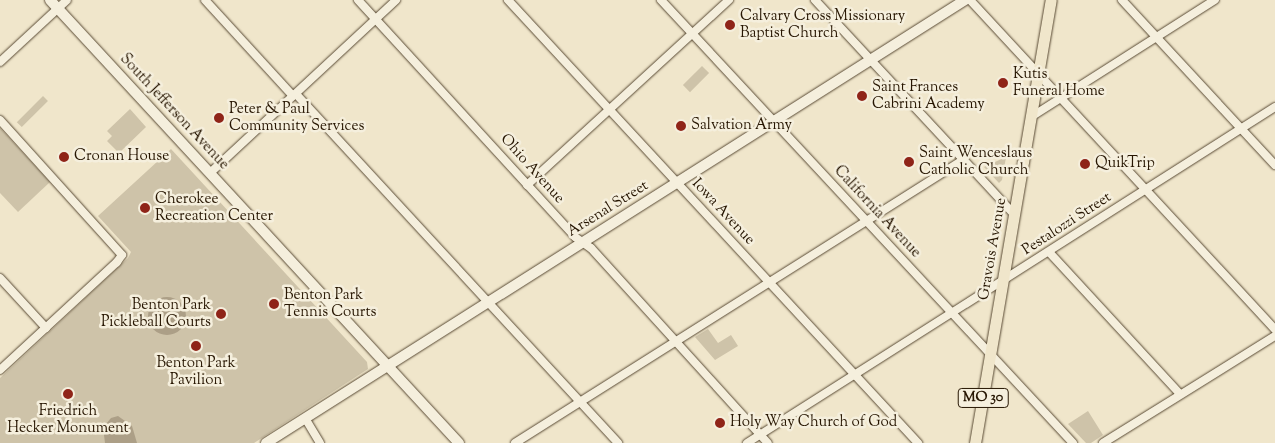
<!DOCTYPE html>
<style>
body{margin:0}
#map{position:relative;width:1275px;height:443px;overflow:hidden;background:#f0e6cb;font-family:"Sorts Mill Goudy",serif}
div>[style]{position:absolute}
.green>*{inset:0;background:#cec3a9;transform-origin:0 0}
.water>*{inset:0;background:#ac9f87}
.round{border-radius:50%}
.roads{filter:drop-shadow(0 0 1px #594a34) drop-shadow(0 0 1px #594a34)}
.minor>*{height:8px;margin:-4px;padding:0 4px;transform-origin:4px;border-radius:4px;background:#f5efdd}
.secondary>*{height:10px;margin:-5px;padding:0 5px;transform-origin:5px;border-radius:5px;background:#f5efdd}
.primary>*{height:11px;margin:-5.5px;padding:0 5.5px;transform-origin:5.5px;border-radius:5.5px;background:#f0e6cb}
.dots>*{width:14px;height:14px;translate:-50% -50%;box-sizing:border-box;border:2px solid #f5efdd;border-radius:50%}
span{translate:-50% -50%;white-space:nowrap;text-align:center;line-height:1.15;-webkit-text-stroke:5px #f5efdd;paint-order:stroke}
.shield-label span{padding:1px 4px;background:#f5efdd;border:1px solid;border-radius:4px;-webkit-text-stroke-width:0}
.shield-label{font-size:14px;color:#271602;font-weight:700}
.poi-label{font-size:15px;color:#271602}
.left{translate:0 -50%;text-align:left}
.right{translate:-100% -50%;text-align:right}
.street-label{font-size:15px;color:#271602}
</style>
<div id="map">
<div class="green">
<i style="left:702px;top:66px;width:10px;height:27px;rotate:45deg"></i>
<i style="left:43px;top:96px;width:7px;height:37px;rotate:45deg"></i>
<i style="clip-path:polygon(130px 109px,146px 127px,119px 153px,107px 141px,112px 136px,107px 131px)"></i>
<i style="clip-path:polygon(0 128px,50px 182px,18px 212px,0 193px)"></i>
<i style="clip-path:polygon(171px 149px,367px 362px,368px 369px,254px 443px,0 443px,0 378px,128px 258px,131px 252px,98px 216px)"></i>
<i style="clip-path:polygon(1006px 157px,1002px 180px,999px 183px,984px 167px)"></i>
<i style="clip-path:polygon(708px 329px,718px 343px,731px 335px,738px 346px,715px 360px,695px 337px)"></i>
<i style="clip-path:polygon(1088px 411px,1103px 435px,1091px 443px,1086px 443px,1068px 424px)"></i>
</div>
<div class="water">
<i class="round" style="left:148px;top:297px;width:38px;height:38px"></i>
<i style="clip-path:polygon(118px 416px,132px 426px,137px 443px,105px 443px,104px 435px,106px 424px,111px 418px)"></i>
</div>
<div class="roads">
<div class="minor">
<i style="left:205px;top:0;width:130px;rotate:47.5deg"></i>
<i style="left:358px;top:0;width:321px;rotate:47.5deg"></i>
<i style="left:575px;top:237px;width:19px;rotate:35deg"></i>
<i style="left:591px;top:248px;width:263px;rotate:47.8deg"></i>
<i style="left:508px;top:0;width:604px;rotate:47.22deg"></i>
<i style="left:661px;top:0;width:605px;rotate:47.08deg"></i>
<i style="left:815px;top:0;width:292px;rotate:47.1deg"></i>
<i style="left:970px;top:0;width:449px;rotate:47.2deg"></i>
<i style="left:1122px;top:0;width:225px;rotate:47.2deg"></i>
<i style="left:0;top:62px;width:91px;rotate:-42.8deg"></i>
<i style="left:296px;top:94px;width:475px;rotate:47.3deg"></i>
<i style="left:1031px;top:117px;width:218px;rotate:-32.5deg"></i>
<i style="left:0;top:120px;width:182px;rotate:47.9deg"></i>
<i style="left:122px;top:255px;width:9px;rotate:126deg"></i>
<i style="left:117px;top:262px;width:159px;rotate:137.3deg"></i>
<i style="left:210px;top:173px;width:254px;rotate:-42.9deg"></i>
<i style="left:527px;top:185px;width:274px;rotate:-42.5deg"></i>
<i style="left:1049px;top:252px;width:193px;rotate:47.3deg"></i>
<i style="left:0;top:278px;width:68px;rotate:47.4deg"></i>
<i style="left:305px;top:418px;width:29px;rotate:59deg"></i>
<i style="left:515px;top:443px;width:530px;rotate:-32.28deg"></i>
<i style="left:747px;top:443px;width:626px;rotate:-32.47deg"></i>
<i style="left:1103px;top:443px;width:203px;rotate:-31.9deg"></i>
</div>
<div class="secondary">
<i style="left:50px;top:0;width:603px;rotate:47.29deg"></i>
<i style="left:266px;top:443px;width:828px;rotate:-32.36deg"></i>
</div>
<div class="primary">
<i style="left:975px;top:443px;width:449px;rotate:-80.3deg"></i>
</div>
</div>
<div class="dots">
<i style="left:730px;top:25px;background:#8f2418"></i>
<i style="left:1003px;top:83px;background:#8f2418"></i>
<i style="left:862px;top:96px;background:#8f2418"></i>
<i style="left:219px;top:118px;background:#8f2418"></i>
<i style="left:681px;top:126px;background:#8f2418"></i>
<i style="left:64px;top:157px;background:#8f2418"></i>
<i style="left:909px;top:162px;background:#8f2418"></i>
<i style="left:1085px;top:164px;background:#8f2418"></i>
<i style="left:145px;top:208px;background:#8f2418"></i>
<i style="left:274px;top:304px;background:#8f2418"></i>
<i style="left:221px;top:314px;background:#8f2418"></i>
<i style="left:196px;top:346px;background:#8f2418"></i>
<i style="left:68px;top:394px;background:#8f2418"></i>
<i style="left:720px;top:423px;background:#8f2418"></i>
</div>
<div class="shield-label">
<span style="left:983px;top:398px">MO 30</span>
</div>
<div class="poi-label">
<span class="left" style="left:740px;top:25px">Calvary Cross Missionary<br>Baptist Church</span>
<span class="left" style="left:1013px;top:83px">Kutis<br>Funeral Home</span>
<span class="left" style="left:872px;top:96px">Saint Frances<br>Cabrini Academy</span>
<span class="left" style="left:229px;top:118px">Peter &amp; Paul<br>Community Services</span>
<span class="left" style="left:691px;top:126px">Salvation Army</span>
<span class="left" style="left:919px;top:162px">Saint Wenceslaus<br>Catholic Church</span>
<span class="left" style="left:74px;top:157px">Cronan House</span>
<span class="left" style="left:1095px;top:164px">QuikTrip</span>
<span class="left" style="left:155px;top:208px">Cherokee<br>Recreation Center</span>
<span class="left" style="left:284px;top:304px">Benton Park<br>Tennis Courts</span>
<span class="right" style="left:211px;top:314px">Benton Park<br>Pickleball Courts</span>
<span style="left:196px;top:372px">Benton Park<br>Pavilion</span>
<span style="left:68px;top:420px">Friedrich<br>Hecker Monument</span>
<span class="left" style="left:730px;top:423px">Holy Way Church of God</span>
</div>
<div class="street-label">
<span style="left:174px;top:112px;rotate:47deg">South Jefferson Avenue</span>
<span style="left:532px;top:169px;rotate:48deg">Ohio Avenue</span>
<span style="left:608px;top:209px;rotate:-32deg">Arsenal Street</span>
<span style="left:723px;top:212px;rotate:47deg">Iowa Avenue</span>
<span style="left:877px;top:212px;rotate:47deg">California Avenue</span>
<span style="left:1067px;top:224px;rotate:-33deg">Pestalozzi Street</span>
<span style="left:993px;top:249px;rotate:-80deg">Gravois Avenue</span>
</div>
</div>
